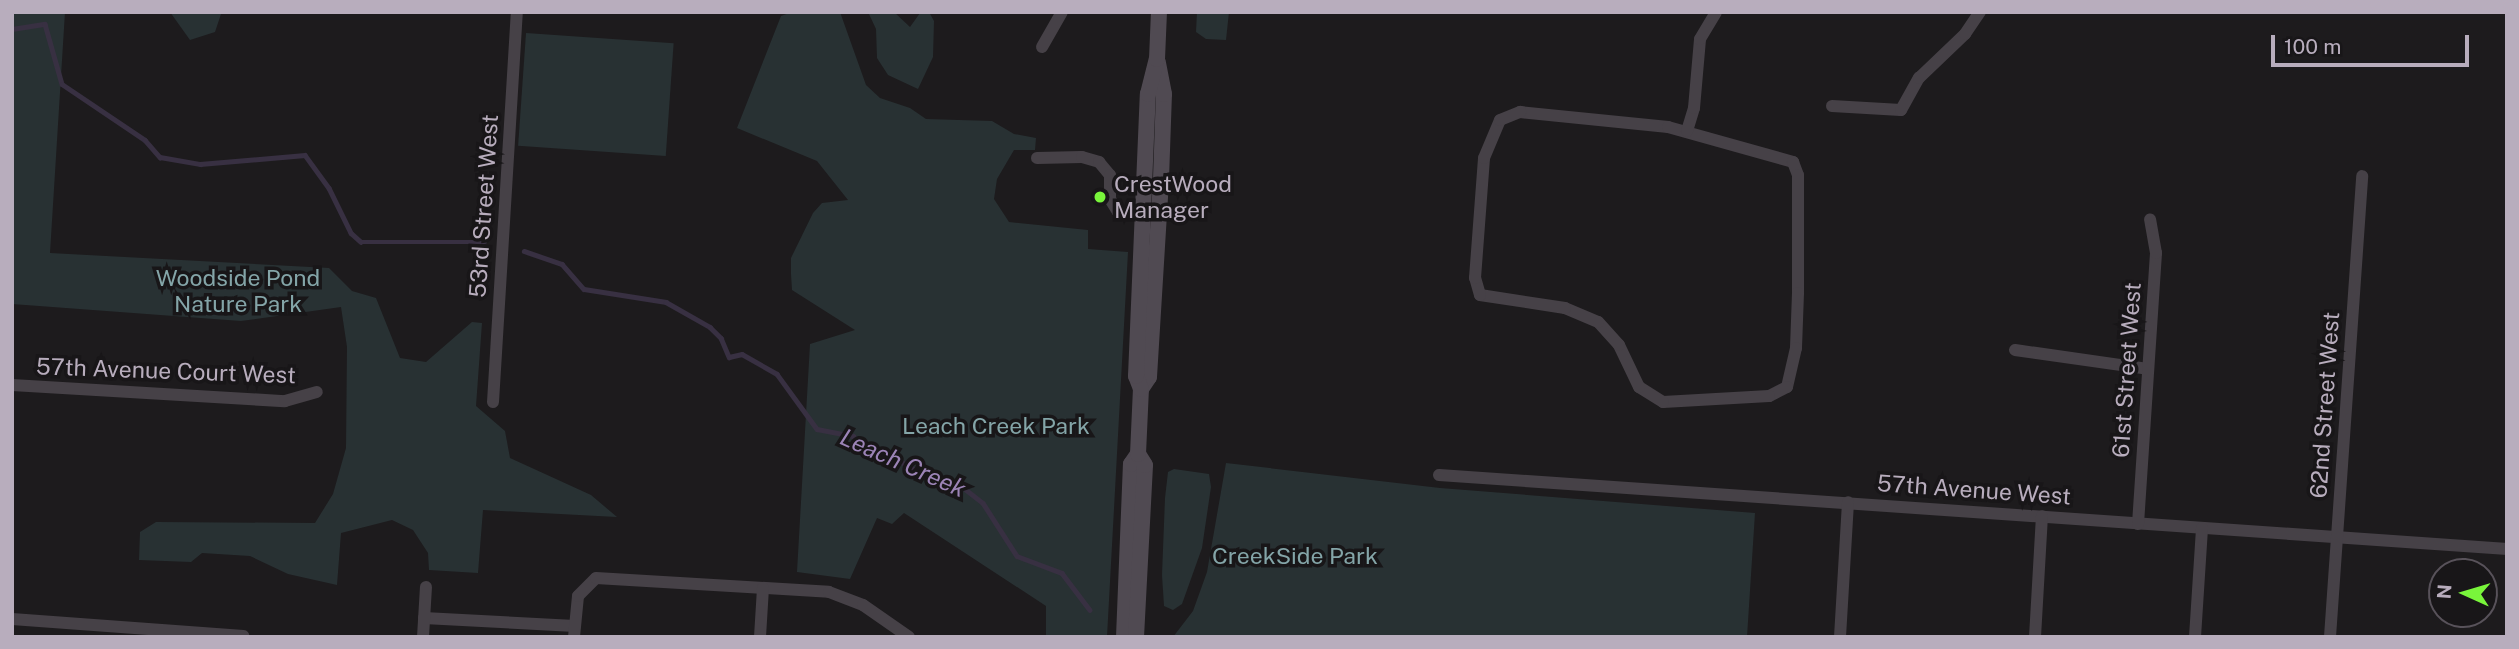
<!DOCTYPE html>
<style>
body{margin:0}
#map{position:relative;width:2519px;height:649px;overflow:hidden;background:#1d1b1d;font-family:"Public Sans",sans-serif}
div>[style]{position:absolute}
.green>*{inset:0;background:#283133;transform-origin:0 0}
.stream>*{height:4.5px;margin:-2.25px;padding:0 2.25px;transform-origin:2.25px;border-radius:2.25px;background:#383042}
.minor>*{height:12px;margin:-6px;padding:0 6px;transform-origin:6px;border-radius:6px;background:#464147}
.secondary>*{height:16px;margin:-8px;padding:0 8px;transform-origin:8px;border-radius:8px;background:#504a52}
.dots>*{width:19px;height:19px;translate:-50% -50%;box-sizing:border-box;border:4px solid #181618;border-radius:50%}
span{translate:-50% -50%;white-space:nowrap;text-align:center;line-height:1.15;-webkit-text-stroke:7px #181618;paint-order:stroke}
.poi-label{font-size:23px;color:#b8adbd}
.left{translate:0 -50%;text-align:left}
.street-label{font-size:23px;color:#b8adbd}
.park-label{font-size:23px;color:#84a5a8}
.water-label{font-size:24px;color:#9c84b7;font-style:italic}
.frame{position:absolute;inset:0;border:14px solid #b8adbd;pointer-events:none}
.north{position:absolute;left:2428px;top:558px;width:70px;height:70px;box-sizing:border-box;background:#181618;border:2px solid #58525a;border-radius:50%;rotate:274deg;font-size:19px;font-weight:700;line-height:28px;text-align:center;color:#b8adbd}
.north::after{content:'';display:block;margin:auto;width:24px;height:32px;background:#79f53b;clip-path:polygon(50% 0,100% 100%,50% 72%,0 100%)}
.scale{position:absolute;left:2271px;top:35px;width:198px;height:32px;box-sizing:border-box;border:4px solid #b8adbd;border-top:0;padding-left:9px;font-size:21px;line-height:24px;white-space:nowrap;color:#b8adbd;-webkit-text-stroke:5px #181618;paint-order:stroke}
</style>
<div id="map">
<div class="green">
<i style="clip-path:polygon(12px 12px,65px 12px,50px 253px,329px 268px,352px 291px,376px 298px,400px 358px,426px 362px,472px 322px,482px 323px,476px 406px,505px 431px,510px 458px,591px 495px,617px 517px,483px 510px,478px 573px,429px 570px,428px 553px,413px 530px,392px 520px,341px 533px,337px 585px,288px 574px,250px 556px,202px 553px,191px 562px,139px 560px,140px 532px,156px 522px,315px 523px,333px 494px,346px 448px,347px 347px,341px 307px,241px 321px,12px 304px)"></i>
<i style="clip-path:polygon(170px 12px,220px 12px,221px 14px,215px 32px,190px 40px)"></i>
<i style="clip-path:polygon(792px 12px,840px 12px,866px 85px,880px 98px,910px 108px,926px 119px,992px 121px,1014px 134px,1036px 138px,1035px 150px,1014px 150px,997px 179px,994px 199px,1009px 222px,1088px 230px,1088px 249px,1128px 252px,1107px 637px,1046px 637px,1046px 606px,904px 513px,892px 524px,877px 518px,850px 579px,797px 572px,810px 344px,855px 330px,792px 290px,791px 274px,791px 258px,813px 213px,822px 203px,848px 200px,817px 161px,737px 128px,781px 16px)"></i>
<i style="clip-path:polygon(868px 12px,894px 12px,910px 27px,920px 13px,929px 12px,934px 21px,933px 57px,918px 89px,888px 75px,877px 58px,876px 29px)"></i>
<i style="clip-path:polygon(1197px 12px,1229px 12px,1226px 40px,1206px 39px,1196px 32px)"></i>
<i style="left:526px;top:33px;width:148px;height:113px;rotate:4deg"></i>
<i style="clip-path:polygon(1226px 463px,1440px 488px,1755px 513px,1747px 637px,1173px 637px,1193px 611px,1207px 572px)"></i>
<i style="clip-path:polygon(1174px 469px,1209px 474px,1211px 487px,1202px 548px,1182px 604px,1173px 610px,1164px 606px,1162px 575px,1165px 498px,1168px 472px)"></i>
</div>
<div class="stream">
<i style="left:12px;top:29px;width:33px;rotate:-9deg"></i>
<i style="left:45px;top:24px;width:62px;rotate:74.2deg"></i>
<i style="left:62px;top:84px;width:100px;rotate:34deg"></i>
<i style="left:145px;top:140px;width:23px;rotate:49deg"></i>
<i style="left:160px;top:157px;width:41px;rotate:9.9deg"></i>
<i style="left:200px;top:164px;width:105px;rotate:-4.9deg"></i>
<i style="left:305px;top:155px;width:41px;rotate:54deg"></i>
<i style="left:329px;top:188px;width:50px;rotate:63.9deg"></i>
<i style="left:351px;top:233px;width:13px;rotate:42deg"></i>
<i style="left:361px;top:242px;width:124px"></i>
<i style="left:524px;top:251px;width:40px;rotate:18.9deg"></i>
<i style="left:562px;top:264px;width:33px;rotate:49deg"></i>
<i style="left:584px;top:289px;width:83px;rotate:9deg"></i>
<i style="left:666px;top:302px;width:51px;rotate:29.6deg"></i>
<i style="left:710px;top:327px;width:16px;rotate:45deg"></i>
<i style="left:721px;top:338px;width:21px;rotate:67deg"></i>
<i style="left:729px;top:357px;width:13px;rotate:-13deg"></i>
<i style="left:742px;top:354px;width:40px;rotate:29.7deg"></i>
<i style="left:777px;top:374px;width:68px;rotate:54deg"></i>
<i style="left:817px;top:429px;width:37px;rotate:11deg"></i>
<i style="left:853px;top:436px;width:21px;rotate:51deg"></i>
<i style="left:866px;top:452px;width:27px;rotate:10deg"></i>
<i style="left:893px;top:457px;width:52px;rotate:30deg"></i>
<i style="left:938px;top:483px;width:22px;rotate:5deg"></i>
<i style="left:960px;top:485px;width:29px;rotate:38deg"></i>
<i style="left:983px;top:503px;width:63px;rotate:57.3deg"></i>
<i style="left:1017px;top:556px;width:48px;rotate:20.7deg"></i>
<i style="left:1062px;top:573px;width:46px;rotate:52.9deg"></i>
</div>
<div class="minor">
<i style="left:1042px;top:47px;width:40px;rotate:-60.3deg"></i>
<i style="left:1832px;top:106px;width:69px;rotate:3.3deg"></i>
<i style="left:1901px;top:110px;width:37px;rotate:-61deg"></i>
<i style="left:1919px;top:78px;width:64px;rotate:-43.7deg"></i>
<i style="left:1965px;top:34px;width:27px;rotate:-56deg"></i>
<i style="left:1520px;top:112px;width:149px;rotate:5.8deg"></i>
<i style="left:1668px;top:127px;width:130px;rotate:15.6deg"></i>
<i style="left:1793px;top:162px;width:14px;rotate:69deg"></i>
<i style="left:1798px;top:175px;width:118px;rotate:90deg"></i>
<i style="left:1798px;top:293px;width:55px;rotate:92.1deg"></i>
<i style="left:1796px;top:348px;width:40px;rotate:103deg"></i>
<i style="left:1787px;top:387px;width:20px;rotate:153deg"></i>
<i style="left:1769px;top:396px;width:106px;rotate:176.8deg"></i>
<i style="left:1663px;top:402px;width:28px;rotate:-148deg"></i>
<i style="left:1639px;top:387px;width:47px;rotate:-115.5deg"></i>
<i style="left:1619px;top:345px;width:31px;rotate:-132deg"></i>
<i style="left:1598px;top:322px;width:36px;rotate:-157deg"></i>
<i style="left:1565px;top:308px;width:86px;rotate:-171.3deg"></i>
<i style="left:1480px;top:295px;width:18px;rotate:-106deg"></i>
<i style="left:1475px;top:278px;width:120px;rotate:-85.7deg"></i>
<i style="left:1484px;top:158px;width:41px;rotate:-67.2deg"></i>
<i style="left:1500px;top:120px;width:22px;rotate:-22deg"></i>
<i style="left:1687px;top:131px;width:24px;rotate:-73deg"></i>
<i style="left:1694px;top:108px;width:69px;rotate:-85deg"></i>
<i style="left:1700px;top:39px;width:31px;rotate:-59deg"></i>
<i style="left:1037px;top:158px;width:45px;rotate:-1.3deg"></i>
<i style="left:1082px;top:157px;width:18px;rotate:16deg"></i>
<i style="left:1099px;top:162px;width:17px;rotate:50deg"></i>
<i style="left:1110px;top:175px;width:24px;rotate:90deg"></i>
<i style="left:1110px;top:199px;width:15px;rotate:58deg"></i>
<i style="left:1118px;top:212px;width:33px;rotate:3deg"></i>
<i style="left:2015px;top:350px;width:134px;rotate:8.1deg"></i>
<i style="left:12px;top:385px;width:273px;rotate:3.4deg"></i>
<i style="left:285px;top:401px;width:33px;rotate:-16deg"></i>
<i style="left:493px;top:402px;width:391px;rotate:-86.5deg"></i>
<i style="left:1439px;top:475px;width:1071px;rotate:3.96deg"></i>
<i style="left:2138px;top:524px;width:272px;rotate:-86.2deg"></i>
<i style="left:2156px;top:253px;width:34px;rotate:-100deg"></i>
<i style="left:424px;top:618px;width:151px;rotate:3deg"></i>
<i style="left:12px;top:619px;width:232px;rotate:4.2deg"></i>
<i style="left:423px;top:637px;width:50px;rotate:-86.6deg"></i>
<i style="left:574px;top:637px;width:41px;rotate:-84.4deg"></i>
<i style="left:578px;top:596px;width:25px;rotate:-45deg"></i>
<i style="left:596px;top:578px;width:233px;rotate:3.4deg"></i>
<i style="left:829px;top:592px;width:36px;rotate:21deg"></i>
<i style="left:863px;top:605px;width:56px;rotate:34.8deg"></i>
<i style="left:760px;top:637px;width:49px;rotate:-86.5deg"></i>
<i style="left:1840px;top:637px;width:135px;rotate:-86.6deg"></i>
<i style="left:2035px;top:637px;width:121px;rotate:-86.7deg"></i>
<i style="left:2195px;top:637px;width:109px;rotate:-86.3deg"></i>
<i style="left:2330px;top:637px;width:462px;rotate:-86deg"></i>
</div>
<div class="secondary">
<i style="left:1141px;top:389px;width:14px;rotate:-56deg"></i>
<i style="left:1149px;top:377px;width:198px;rotate:-86.5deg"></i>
<i style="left:1161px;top:179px;width:85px;rotate:-88deg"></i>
<i style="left:1164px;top:94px;width:33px;rotate:-101deg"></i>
<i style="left:1124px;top:637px;width:173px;rotate:-87.7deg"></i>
<i style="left:1131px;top:464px;width:12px;rotate:-55deg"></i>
<i style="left:1136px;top:637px;width:172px;rotate:-87deg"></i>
<i style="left:1145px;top:465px;width:13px;rotate:-122deg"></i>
<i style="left:1138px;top:454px;width:65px;rotate:-87.4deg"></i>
<i style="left:1141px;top:389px;width:14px;rotate:-111deg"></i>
<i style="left:1136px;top:376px;width:282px;rotate:-87.6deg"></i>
<i style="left:1148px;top:94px;width:36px;rotate:-76deg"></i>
<i style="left:1157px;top:59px;width:47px;rotate:-87.6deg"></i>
</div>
<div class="dots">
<i style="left:1100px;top:197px;background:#79f53b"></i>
</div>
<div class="poi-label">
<span class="left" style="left:1114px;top:197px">CrestWood<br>Manager</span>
</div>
<div class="street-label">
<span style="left:484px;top:206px;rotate:-86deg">53rd Street West</span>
<span style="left:2127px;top:370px;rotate:-86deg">61st Street West</span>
<span style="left:166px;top:371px;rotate:2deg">57th Avenue Court West</span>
<span style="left:2325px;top:405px;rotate:-86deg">62nd Street West</span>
<span style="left:1974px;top:490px;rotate:4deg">57th Avenue West</span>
</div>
<div class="park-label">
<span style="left:238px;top:291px">Woodside Pond<br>Nature Park</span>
<span style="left:996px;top:426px">Leach Creek Park</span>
<span style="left:1295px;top:556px">CreekSide Park</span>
</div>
<div class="water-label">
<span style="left:903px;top:463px;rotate:24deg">Leach Creek</span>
</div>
<div class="frame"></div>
<div class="north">N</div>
<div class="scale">100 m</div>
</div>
